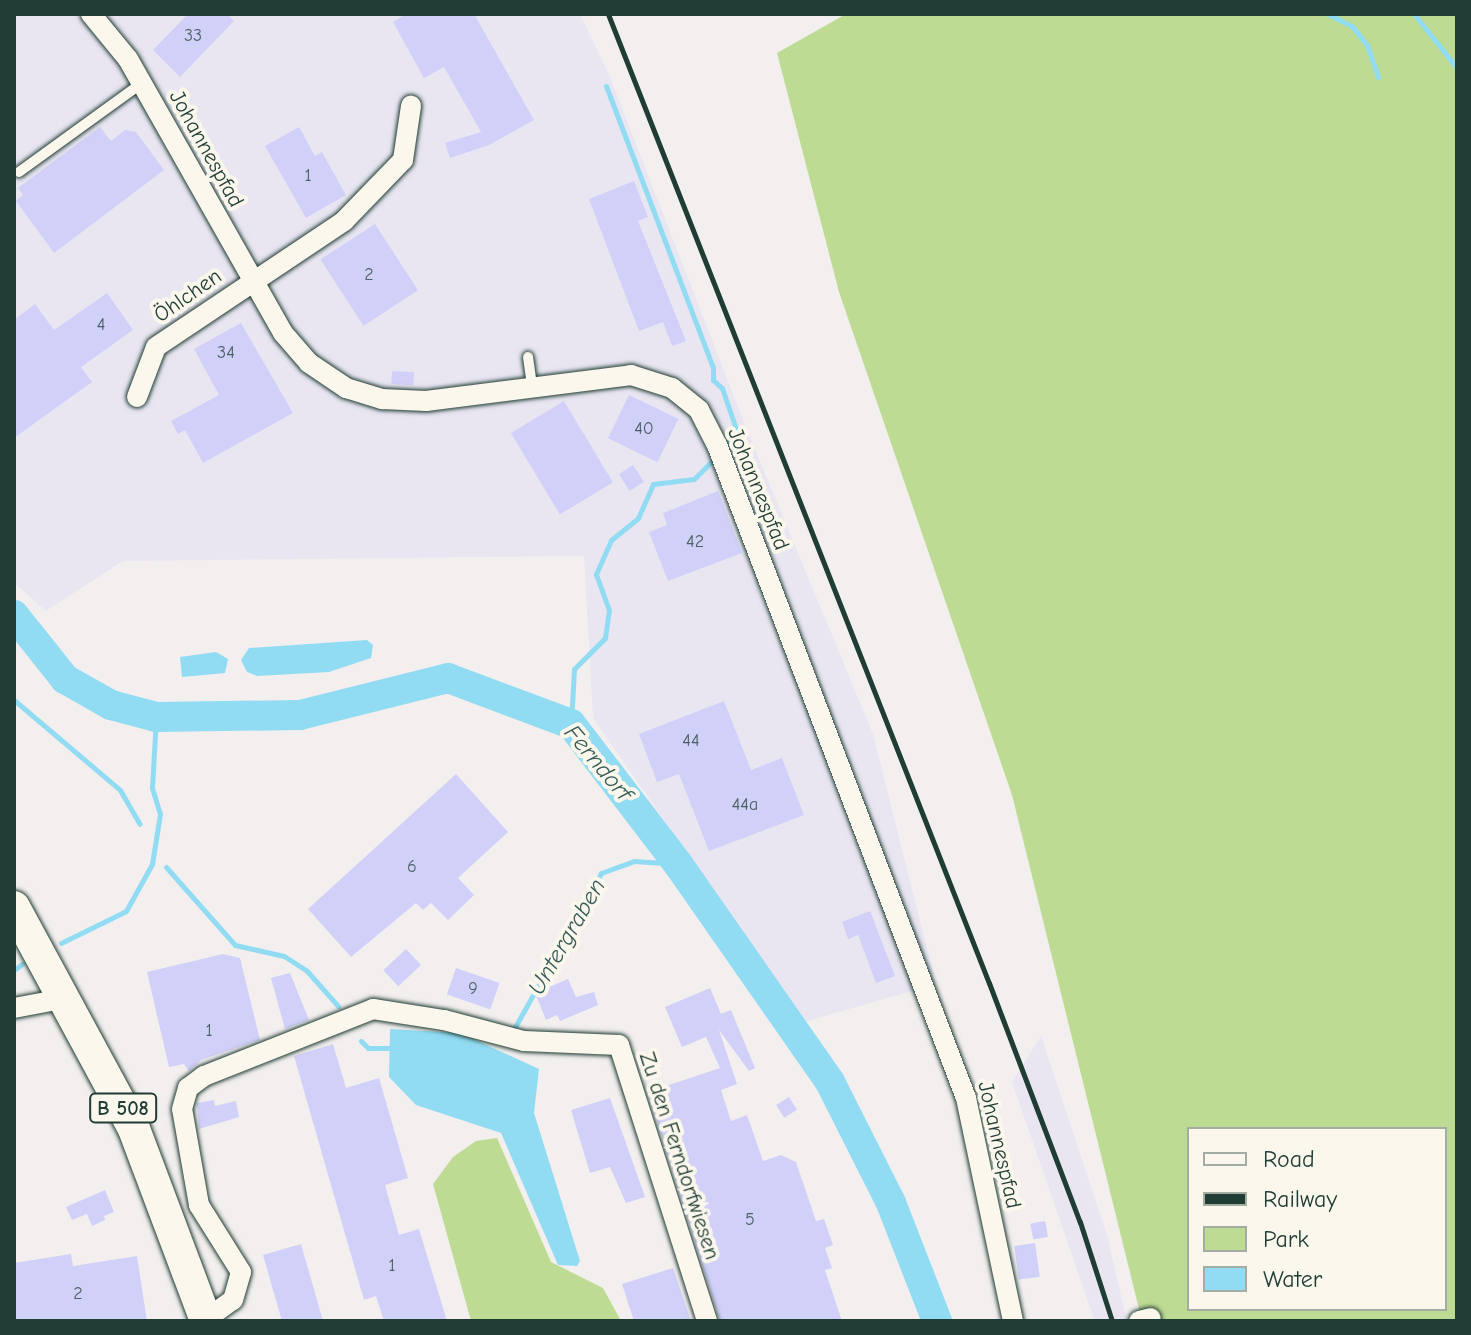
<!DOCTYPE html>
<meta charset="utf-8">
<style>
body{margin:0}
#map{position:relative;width:1471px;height:1335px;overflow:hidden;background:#f3efef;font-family:"Comic Neue",sans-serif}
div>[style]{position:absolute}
.built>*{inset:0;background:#e9e6f2}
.green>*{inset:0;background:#bedb93}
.water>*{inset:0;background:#91dcf2}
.stream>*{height:5px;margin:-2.5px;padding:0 2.5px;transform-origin:2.5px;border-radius:2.5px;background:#91dcf2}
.river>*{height:30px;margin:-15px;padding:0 15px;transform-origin:15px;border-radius:15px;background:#91dcf2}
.building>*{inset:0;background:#d1d0f9;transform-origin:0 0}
.roads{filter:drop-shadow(0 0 2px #1f3d34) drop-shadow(0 0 2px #1f3d34)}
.lane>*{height:10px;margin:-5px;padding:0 5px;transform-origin:5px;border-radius:5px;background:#fbf7ec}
.street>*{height:20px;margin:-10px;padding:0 10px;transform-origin:10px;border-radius:10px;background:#fbf7ec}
.primary>*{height:32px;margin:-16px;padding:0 16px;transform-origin:16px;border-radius:16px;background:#fbf7ec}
.rail>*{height:5px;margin:-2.5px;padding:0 2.5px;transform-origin:2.5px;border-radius:2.5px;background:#1f3d34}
span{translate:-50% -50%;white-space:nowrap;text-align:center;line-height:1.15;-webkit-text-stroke:8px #fbf7ec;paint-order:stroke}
.number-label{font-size:18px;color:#4c6265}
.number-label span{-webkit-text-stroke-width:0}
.shield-label span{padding:2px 6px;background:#fbf7ec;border:2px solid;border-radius:6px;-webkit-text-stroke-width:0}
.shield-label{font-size:20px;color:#1f3d34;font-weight:700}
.street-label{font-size:22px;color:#1f3d34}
.water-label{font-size:24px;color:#365d5a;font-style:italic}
.frame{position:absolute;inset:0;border:16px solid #1f3d34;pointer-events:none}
.legend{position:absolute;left:1187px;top:1127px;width:260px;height:184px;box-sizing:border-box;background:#fbf7ec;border:2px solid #a3ada2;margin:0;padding:10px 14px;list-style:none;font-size:24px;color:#1f3d34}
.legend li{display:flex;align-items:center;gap:16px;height:40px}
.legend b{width:40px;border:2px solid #a3ada2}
</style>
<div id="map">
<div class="built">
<i style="clip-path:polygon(14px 14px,580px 14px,610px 77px,747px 430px,873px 734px,936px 984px,804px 1022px,593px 718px,584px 556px,123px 561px,46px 611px,14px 583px)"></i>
<i style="clip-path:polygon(1041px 1036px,1107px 1235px,1127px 1321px,1094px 1319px,1012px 1082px)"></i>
</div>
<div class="green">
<i style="clip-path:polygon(evenodd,846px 14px,1457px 14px,1457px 1321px,1142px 1321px,1012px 795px,839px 292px,777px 53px,846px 14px,1189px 1129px,1445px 1129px,1445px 1309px,1189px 1309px,1189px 1129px)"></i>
<i style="clip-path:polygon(497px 1138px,551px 1262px,603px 1288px,621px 1321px,471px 1321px,433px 1184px,453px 1157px,476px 1141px)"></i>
</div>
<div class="water">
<i style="clip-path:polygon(367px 640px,373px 645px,371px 658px,329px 672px,257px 676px,247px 672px,241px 660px,249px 648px)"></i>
<i style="clip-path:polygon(216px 652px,228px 659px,225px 673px,182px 677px,180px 657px)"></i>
<i style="clip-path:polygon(390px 1029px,460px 1033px,539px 1069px,534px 1113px,580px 1261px,577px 1266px,558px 1265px,501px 1133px,416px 1105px,389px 1077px)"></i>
</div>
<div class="stream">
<i style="left:1328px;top:14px;width:27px;rotate:27deg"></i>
<i style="left:1352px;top:26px;width:24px;rotate:52deg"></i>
<i style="left:1367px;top:45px;width:34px;rotate:71deg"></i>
<i style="left:1414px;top:14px;width:69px;rotate:51.5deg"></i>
<i style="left:606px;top:86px;width:301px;rotate:69.2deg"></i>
<i style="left:713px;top:367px;width:13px;rotate:90deg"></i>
<i style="left:713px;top:380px;width:12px;rotate:42deg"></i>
<i style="left:722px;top:388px;width:46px;rotate:71.2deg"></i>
<i style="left:737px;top:432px;width:22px;rotate:129deg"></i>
<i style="left:14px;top:700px;width:139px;rotate:40.3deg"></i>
<i style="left:120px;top:790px;width:39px;rotate:60deg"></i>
<i style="left:571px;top:724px;width:55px;rotate:-86.9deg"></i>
<i style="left:574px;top:669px;width:44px;rotate:-45deg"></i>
<i style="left:605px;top:638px;width:28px;rotate:-82deg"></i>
<i style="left:609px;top:610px;width:38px;rotate:-110deg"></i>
<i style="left:596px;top:574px;width:37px;rotate:-66deg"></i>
<i style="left:611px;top:540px;width:35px;rotate:-39deg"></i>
<i style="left:638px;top:518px;width:37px;rotate:-66deg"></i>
<i style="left:653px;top:484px;width:41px;rotate:-7deg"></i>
<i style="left:694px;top:479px;width:31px;rotate:-45deg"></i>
<i style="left:166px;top:867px;width:104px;rotate:48.5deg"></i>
<i style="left:235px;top:945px;width:50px;rotate:12.7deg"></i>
<i style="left:284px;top:956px;width:27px;rotate:33deg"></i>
<i style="left:307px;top:971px;width:47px;rotate:48.5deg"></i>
<i style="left:61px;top:943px;width:72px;rotate:-26.2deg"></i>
<i style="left:126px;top:911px;width:54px;rotate:-61deg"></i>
<i style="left:152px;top:864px;width:51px;rotate:-80.9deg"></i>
<i style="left:160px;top:814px;width:28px;rotate:-107deg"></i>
<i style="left:152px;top:787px;width:70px;rotate:-86.7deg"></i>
<i style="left:14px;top:970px;width:10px;rotate:-37deg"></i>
<i style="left:515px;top:1027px;width:176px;rotate:-60.8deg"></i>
<i style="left:601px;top:873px;width:35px;rotate:-20deg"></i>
<i style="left:634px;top:861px;width:44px;rotate:3.9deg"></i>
<i style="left:361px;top:1041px;width:10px;rotate:45deg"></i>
<i style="left:368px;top:1048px;width:21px"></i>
</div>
<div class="river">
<i style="left:14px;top:615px;width:82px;rotate:51.4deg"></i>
<i style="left:65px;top:679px;width:53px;rotate:29.5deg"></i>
<i style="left:111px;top:705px;width:47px;rotate:14.9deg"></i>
<i style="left:156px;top:717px;width:144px;rotate:-0.8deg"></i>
<i style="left:300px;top:715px;width:153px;rotate:-14deg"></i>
<i style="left:448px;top:678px;width:131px;rotate:20.5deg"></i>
<i style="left:571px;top:724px;width:176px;rotate:52.6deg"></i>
<i style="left:678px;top:864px;width:266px;rotate:55.1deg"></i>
<i style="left:830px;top:1082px;width:136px;rotate:63.2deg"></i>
<i style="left:891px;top:1203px;width:127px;rotate:68.7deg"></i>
</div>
<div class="building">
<i style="clip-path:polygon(188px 14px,227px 14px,234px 21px,180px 77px,153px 50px)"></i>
<i style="clip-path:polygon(406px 14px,474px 14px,534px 120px,489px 145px,450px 158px,445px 143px,481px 132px,444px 67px,424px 78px,393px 22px)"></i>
<i style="clip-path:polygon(100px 127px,111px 141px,125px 130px,136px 132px,164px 170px,54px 253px,16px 201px,23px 195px,18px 188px)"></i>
<i style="clip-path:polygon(299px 127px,315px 156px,322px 152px,346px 195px,306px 218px,265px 146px)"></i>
<i style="clip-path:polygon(634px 181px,648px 217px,638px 221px,686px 341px,672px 346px,663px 322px,639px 331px,589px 199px)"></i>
<i style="left:375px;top:224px;width:79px;height:65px;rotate:57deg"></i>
<i style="clip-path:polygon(107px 293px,133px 330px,81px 367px,92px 382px,14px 438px,14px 320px,35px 304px,54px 330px)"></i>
<i style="clip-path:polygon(241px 323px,293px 413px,203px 463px,185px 430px,178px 434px,171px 421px,219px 395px,194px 349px)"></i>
<i style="left:392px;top:371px;width:22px;height:13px;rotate:3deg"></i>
<i style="left:629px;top:395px;width:55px;height:48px;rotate:26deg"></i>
<i style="left:564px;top:401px;width:95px;height:62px;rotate:59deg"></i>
<i style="left:633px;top:465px;width:20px;height:17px;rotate:57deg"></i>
<i style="clip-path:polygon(718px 491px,742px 553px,668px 581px,649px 532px,667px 525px,663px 513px)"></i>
<i style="clip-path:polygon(724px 701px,751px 770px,782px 758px,804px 815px,709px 851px,679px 774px,657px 782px,639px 734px)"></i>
<i style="clip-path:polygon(456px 774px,508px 832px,458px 878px,474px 895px,448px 920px,431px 903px,423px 910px,416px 903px,351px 957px,308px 909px)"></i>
<i style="clip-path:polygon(870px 911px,895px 976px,876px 983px,858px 935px,848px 939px,842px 922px)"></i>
<i style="left:406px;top:949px;width:22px;height:31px;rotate:47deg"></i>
<i style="clip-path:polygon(223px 954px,240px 958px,260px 1040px,201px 1060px,189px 1071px,184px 1064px,169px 1067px,147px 972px)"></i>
<i style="left:456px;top:968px;width:46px;height:28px;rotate:19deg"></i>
<i style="clip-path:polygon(290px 973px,309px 1020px,285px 1029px,271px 978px)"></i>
<i style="clip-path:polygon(568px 979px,576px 997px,594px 992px,598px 1005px,560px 1021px,557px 1015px,546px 1020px,535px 993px)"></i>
<i style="clip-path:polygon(710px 988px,721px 1014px,731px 1010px,755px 1068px,749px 1071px,719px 1030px,737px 1084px,721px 1090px,731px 1121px,747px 1115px,763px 1161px,781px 1155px,796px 1162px,816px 1221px,824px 1219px,833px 1245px,825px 1248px,832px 1268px,825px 1270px,842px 1321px,720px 1321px,648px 1092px,720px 1068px,706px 1037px,682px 1047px,665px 1007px)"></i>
<i style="clip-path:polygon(333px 1044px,346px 1088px,379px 1078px,408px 1178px,385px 1185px,399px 1235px,419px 1229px,447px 1321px,384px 1321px,376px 1296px,364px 1300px,294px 1056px)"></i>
<i style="left:789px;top:1097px;width:15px;height:15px;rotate:58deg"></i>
<i style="clip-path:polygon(610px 1098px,645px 1197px,626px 1203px,610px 1167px,590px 1173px,571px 1110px)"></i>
<i style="clip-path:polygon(214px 1100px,215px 1106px,236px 1101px,239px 1117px,199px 1129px,197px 1103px)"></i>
<i style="clip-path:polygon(105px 1190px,114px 1212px,104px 1216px,105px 1220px,92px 1226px,87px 1214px,72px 1220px,66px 1207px)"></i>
<i style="left:1045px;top:1221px;width:16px;height:15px;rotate:79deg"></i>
<i style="left:1035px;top:1243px;width:34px;height:21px;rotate:82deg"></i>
<i style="clip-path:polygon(301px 1244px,323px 1321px,282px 1321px,263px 1255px)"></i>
<i style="clip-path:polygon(71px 1254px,73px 1266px,137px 1256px,147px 1321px,14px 1321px,14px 1263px)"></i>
<i style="clip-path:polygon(673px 1268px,691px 1321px,634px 1321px,622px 1284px)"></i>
</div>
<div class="roads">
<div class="lane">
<i style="left:19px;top:172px;width:152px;rotate:-35.9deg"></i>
<i style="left:528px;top:357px;width:28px;rotate:82deg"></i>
</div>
<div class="street">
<i style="left:91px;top:14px;width:58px;rotate:50.6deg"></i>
<i style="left:128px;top:59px;width:315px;rotate:60.5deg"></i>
<i style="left:283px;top:333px;width:40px;rotate:49deg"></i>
<i style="left:309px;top:363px;width:45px;rotate:34deg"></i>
<i style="left:346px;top:388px;width:38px;rotate:17deg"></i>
<i style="left:382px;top:399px;width:44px;rotate:2.6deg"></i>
<i style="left:426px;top:401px;width:207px;rotate:-7.2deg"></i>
<i style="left:631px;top:375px;width:43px;rotate:17.6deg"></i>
<i style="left:672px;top:388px;width:35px;rotate:39deg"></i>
<i style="left:699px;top:410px;width:39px;rotate:63deg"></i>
<i style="left:717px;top:445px;width:699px;rotate:69.13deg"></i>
<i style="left:966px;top:1098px;width:228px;rotate:78.1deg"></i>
<i style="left:137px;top:397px;width:53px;rotate:-69.2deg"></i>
<i style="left:156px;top:347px;width:226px;rotate:-33.8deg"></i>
<i style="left:344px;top:221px;width:85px;rotate:-46deg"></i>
<i style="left:403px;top:160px;width:55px;rotate:-81.6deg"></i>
<i style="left:14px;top:1008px;width:54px;rotate:-10.7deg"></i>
<i style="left:205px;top:1320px;width:34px;rotate:-36deg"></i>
<i style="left:233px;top:1300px;width:29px;rotate:-74deg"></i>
<i style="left:241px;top:1272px;width:79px;rotate:-122.1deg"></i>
<i style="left:199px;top:1205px;width:97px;rotate:-100deg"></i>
<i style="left:182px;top:1109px;width:22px;rotate:-74deg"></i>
<i style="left:188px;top:1088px;width:20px;rotate:-37deg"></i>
<i style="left:204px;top:1076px;width:182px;rotate:-21.6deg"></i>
<i style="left:373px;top:1009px;width:72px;rotate:8.8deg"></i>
<i style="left:444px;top:1020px;width:83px;rotate:14.7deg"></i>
<i style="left:524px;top:1041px;width:95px;rotate:2.4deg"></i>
<i style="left:619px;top:1045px;width:290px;rotate:72.3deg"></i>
<i style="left:1139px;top:1321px;width:12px;rotate:-14deg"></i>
</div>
<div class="primary">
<i style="left:14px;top:907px;width:252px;rotate:61.6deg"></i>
<i style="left:134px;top:1129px;width:205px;rotate:69.4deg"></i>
</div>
</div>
<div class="rail">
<i style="left:608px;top:14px;width:1041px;rotate:68.54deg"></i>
<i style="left:989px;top:983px;width:256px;rotate:69.2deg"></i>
<i style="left:1080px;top:1222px;width:104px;rotate:72.1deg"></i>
</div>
<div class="number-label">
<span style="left:193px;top:36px">33</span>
<span style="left:308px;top:176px">1</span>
<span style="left:369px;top:275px">2</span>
<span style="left:101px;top:325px">4</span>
<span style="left:226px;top:353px">34</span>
<span style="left:644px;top:429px">40</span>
<span style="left:695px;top:542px">42</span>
<span style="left:691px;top:741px">44</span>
<span style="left:745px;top:805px">44a</span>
<span style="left:412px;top:867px">6</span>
<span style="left:473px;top:989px">9</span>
<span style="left:209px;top:1031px">1</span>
<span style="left:750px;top:1220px">5</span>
<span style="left:392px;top:1266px">1</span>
<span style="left:78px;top:1294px">2</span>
</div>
<div class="shield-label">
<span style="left:123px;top:1108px">B 508</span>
</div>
<div class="street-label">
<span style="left:206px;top:149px;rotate:61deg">Johannespfad</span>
<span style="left:188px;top:296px;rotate:-35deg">Öhlchen</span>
<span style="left:758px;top:489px;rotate:68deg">Johannespfad</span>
<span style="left:999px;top:1145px;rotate:77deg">Johannespfad</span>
<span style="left:679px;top:1156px;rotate:72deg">Zu den Ferndorfwiesen</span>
</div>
<div class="water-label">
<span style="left:598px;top:763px;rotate:50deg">Ferndorf</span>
<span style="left:567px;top:937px;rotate:-60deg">Untergraben</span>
</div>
<div class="frame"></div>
<ul class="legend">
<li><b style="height:10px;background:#fbf7ec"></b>Road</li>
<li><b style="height:10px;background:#1f3d34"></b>Railway</li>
<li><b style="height:22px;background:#bedb93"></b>Park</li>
<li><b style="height:22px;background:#91dcf2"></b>Water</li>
</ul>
</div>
